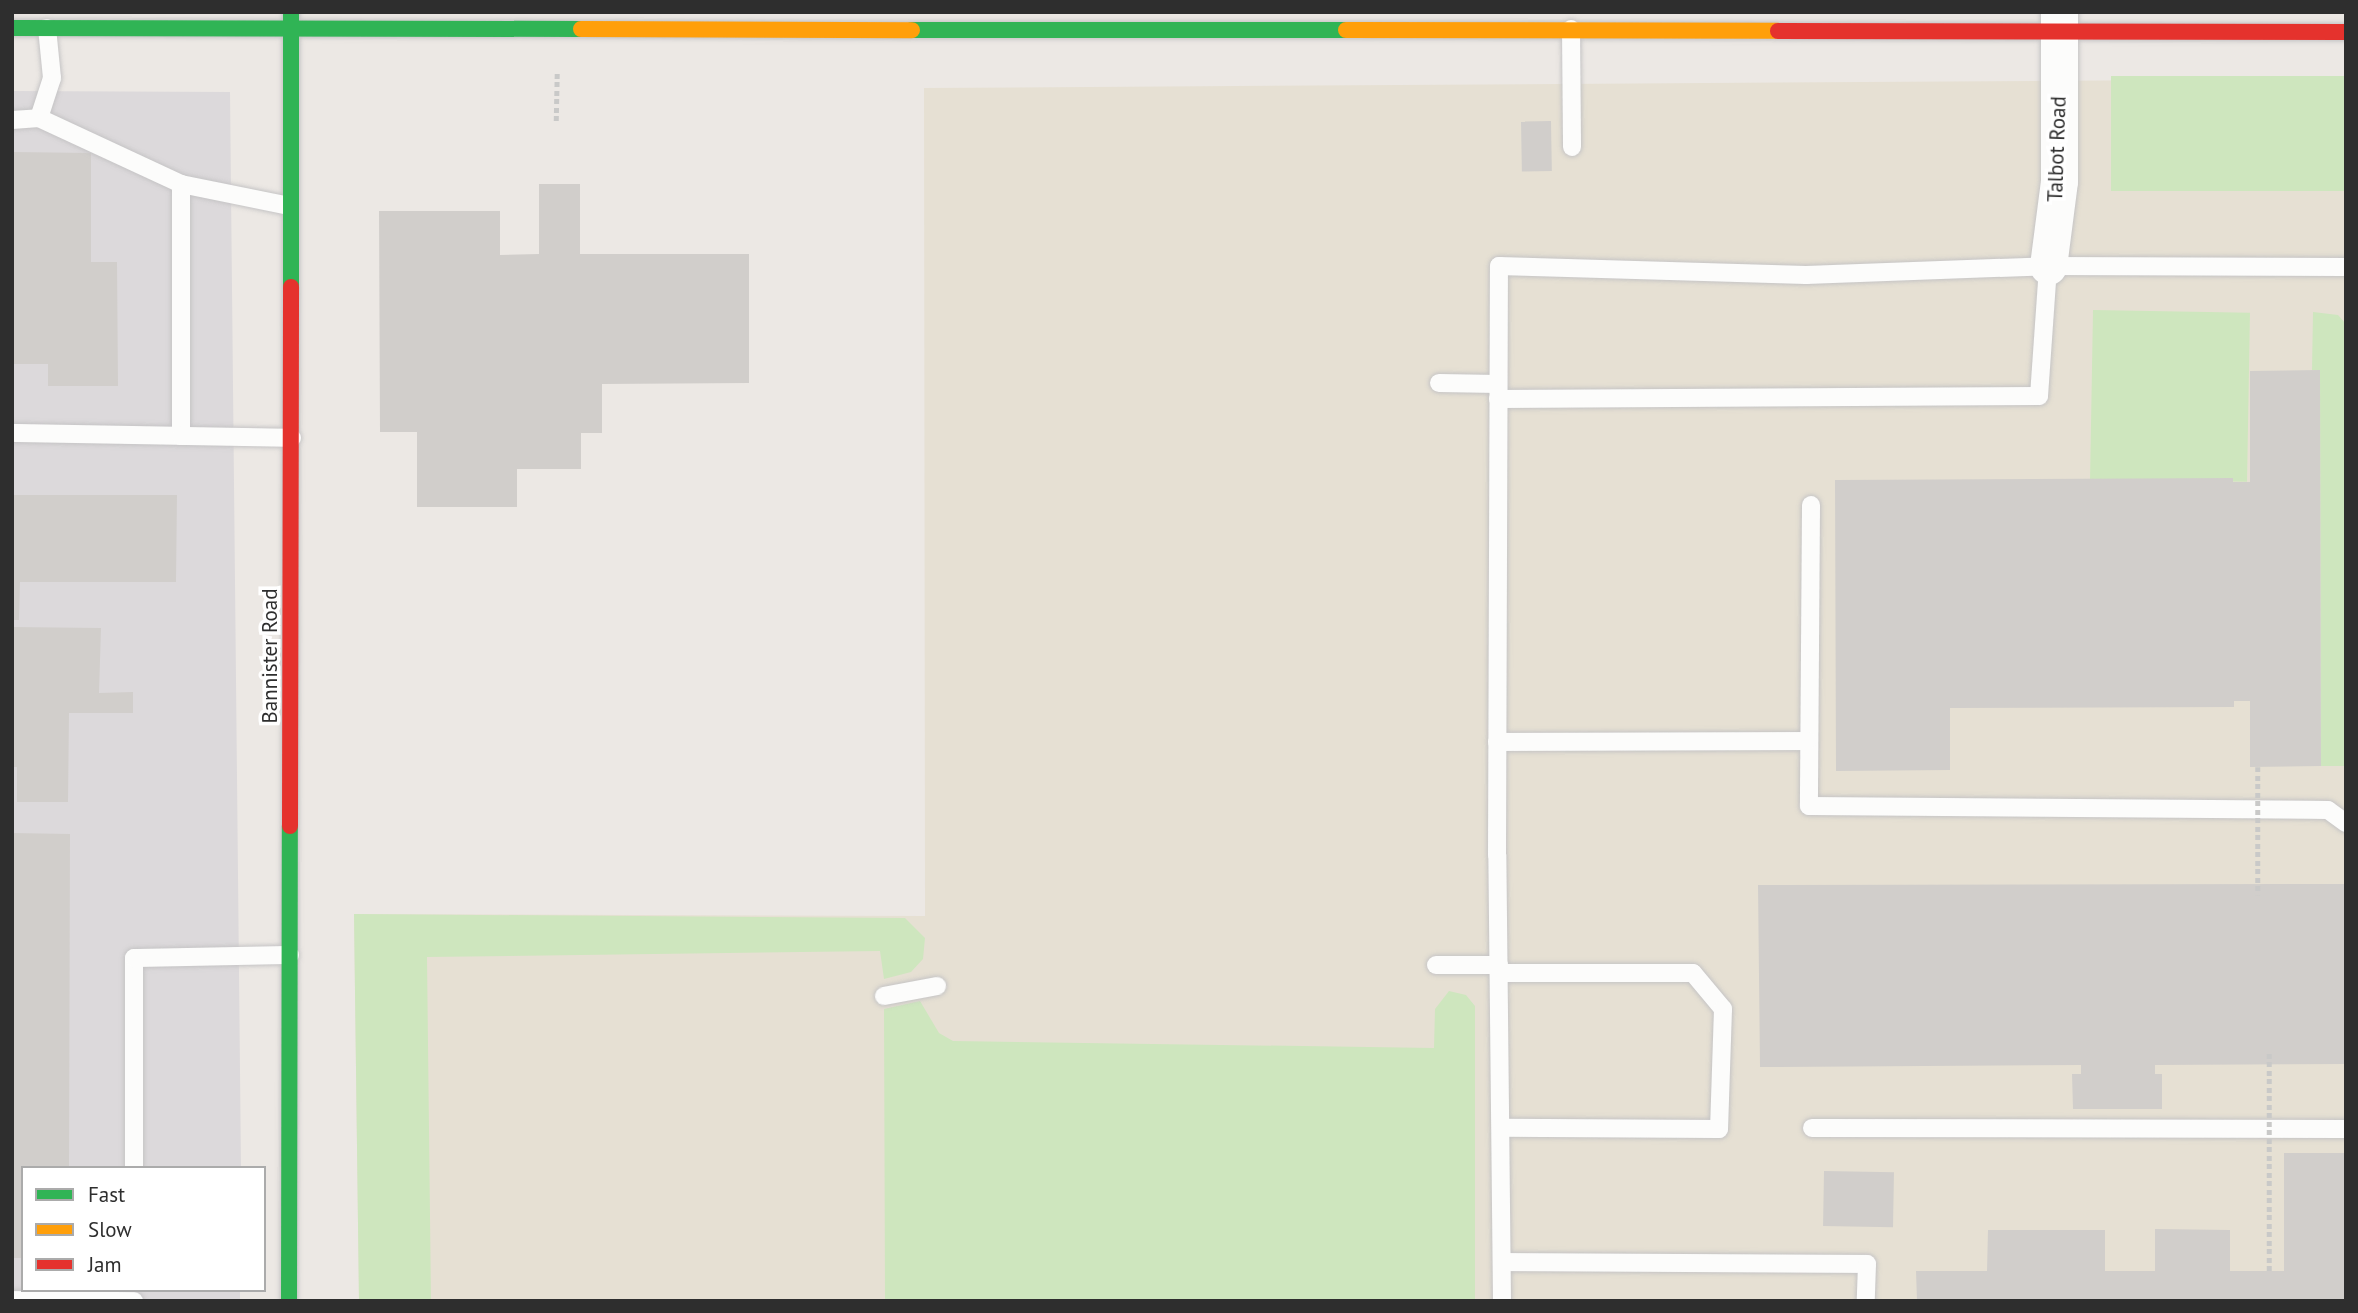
<!DOCTYPE html>
<style>
body{margin:0}
#map{position:relative;width:2358px;height:1313px;overflow:hidden;background:#ece8e4;font-family:"PT Sans",sans-serif}
div>[style]{position:absolute}
.industrial>*{inset:0;background:#dcd9db}
.education>*{inset:0;background:#e6e0d3}
.green>*{inset:0;background:#cee6be;transform-origin:0 0}
.building>*{inset:0;background:#d1cecb;transform-origin:0 0}
.path>*{height:4.5px;margin-top:-2.25px;transform-origin:0;background:repeating-linear-gradient(90deg,#c9c9c8 0 5px,transparent 0 8.5px)}
.roads{filter:drop-shadow(0 0 2px #c5c4c5) drop-shadow(0 0 2px #c5c4c5)}
.lane>*{height:18px;margin:-9px;padding:0 9px;transform-origin:9px;border-radius:9px;background:#fcfcfb}
.street>*{height:37px;margin:-18.5px;padding:0 18.5px;transform-origin:18.5px;border-radius:18.5px;background:#fcfcfb}
.fast>*{height:16px;margin:-8px;padding:0 8px;transform-origin:8px;border-radius:8px;background:#30b455}
.slow>*{height:16px;margin:-8px;padding:0 8px;transform-origin:8px;border-radius:8px;background:#ff9f0a}
.jam>*{height:16px;margin:-8px;padding:0 8px;transform-origin:8px;border-radius:8px;background:#e5322d}
.path-bridge>*{height:4.5px;margin-top:-2.25px;transform-origin:0;background:repeating-linear-gradient(90deg,#c9c9c8 0 5px,transparent 0 8.5px)}
span{translate:-50% -50%;white-space:nowrap;text-align:center;line-height:1.15;-webkit-text-stroke:7px #fff;paint-order:stroke}
.street-label{font-size:21px;color:#2e2e2e}
.frame{position:absolute;inset:0;border:14px solid #2e2e2e;pointer-events:none}
.legend{position:absolute;left:21px;top:1166px;width:245px;height:126px;box-sizing:border-box;background:#fff;border:2px solid #ababab;margin:0;padding:9px 12px;list-style:none;font-size:21px;color:#2e2e2e}
.legend li{display:flex;align-items:center;gap:14px;height:35px}
.legend b{width:35px;border:2px solid #ababab}
</style>
<div id="map">
<div class="industrial">
<i style="clip-path:polygon(12px 91px,230px 92px,241px 1168px,23px 1168px,23px 1290px,240px 1290px,240px 1301px,12px 1301px)"></i>
</div>
<div class="education">
<i style="clip-path:polygon(2346px 79px,2346px 1301px,359px 1301px,354px 914px,925px 916px,924px 88px)"></i>
</div>
<div class="green">
<i style="left:2111px;top:76px;width:235px;height:115px"></i>
<i style="left:2093px;top:310px;width:157px;height:169px;rotate:1deg"></i>
<i style="clip-path:polygon(2313px 312px,2338px 315px,2346px 324px,2346px 766px,2321px 766px,2320px 371px,2312px 370px)"></i>
<i style="clip-path:polygon(354px 914px,905px 918px,925px 938px,923px 959px,911px 972px,884px 979px,880px 951px,427px 957px,431px 1301px,359px 1301px)"></i>
<i style="clip-path:polygon(1449px 991px,1466px 995px,1475px 1006px,1475px 1301px,885px 1301px,884px 1009px,920px 1001px,939px 1033px,953px 1041px,1434px 1048px,1435px 1009px)"></i>
</div>
<div class="building">
<i style="left:1551px;top:121px;width:50px;height:30px;rotate:89deg"></i>
<i style="clip-path:polygon(12px 152px,91px 153px,91px 262px,117px 262px,118px 386px,48px 386px,48px 364px,12px 364px)"></i>
<i style="clip-path:polygon(539px 184px,580px 184px,580px 254px,749px 254px,749px 383px,602px 384px,602px 433px,581px 433px,581px 469px,517px 469px,517px 507px,417px 507px,417px 432px,380px 432px,379px 211px,500px 211px,500px 255px,539px 254px)"></i>
<i style="clip-path:polygon(2320px 370px,2321px 766px,2250px 767px,2250px 701px,2234px 701px,2234px 707px,1950px 708px,1950px 770px,1836px 771px,1835px 480px,2233px 478px,2233px 482px,2250px 482px,2250px 371px)"></i>
<i style="clip-path:polygon(12px 495px,177px 495px,176px 582px,20px 582px,19px 620px,12px 620px)"></i>
<i style="clip-path:polygon(12px 627px,101px 628px,99px 693px,133px 692px,133px 713px,69px 713px,68px 802px,17px 802px,17px 767px,12px 767px)"></i>
<i style="clip-path:polygon(12px 833px,70px 834px,69px 1168px,23px 1168px,23px 1258px,12px 1258px)"></i>
<i style="clip-path:polygon(2346px 884px,2346px 1064px,2155px 1065px,2155px 1074px,2162px 1074px,2162px 1109px,2073px 1109px,2072px 1074px,2081px 1074px,2081px 1065px,1760px 1067px,1758px 885px)"></i>
<i style="clip-path:polygon(2284px 1153px,2346px 1153px,2346px 1301px,1917px 1301px,1916px 1271px,1987px 1271px,1988px 1230px,2105px 1230px,2105px 1271px,2155px 1271px,2155px 1229px,2230px 1230px,2230px 1271px,2284px 1271px)"></i>
<i style="left:1824px;top:1171px;width:70px;height:55px;rotate:1deg"></i>
</div>
<div class="path">
<i style="left:556px;top:121px;width:49px;rotate:-88.8deg"></i>
</div>
<div class="roads">
<div class="lane">
<i style="left:1571px;top:29px;width:118px;rotate:89.5deg"></i>
<i style="left:39px;top:118px;width:157px;rotate:24.9deg"></i>
<i style="left:181px;top:184px;width:110px;rotate:11.5deg"></i>
<i style="left:12px;top:120px;width:27px;rotate:-4deg"></i>
<i style="left:39px;top:118px;width:42px;rotate:-72deg"></i>
<i style="left:52px;top:78px;width:50px;rotate:-95.7deg"></i>
<i style="left:1439px;top:383px;width:59px;rotate:1deg"></i>
<i style="left:1498px;top:399px;width:541px;rotate:-0.32deg"></i>
<i style="left:2039px;top:396px;width:130px;rotate:-86deg"></i>
<i style="left:12px;top:433px;width:169px;rotate:1deg"></i>
<i style="left:181px;top:436px;width:252px;rotate:-90deg"></i>
<i style="left:181px;top:436px;width:111px;rotate:1deg"></i>
<i style="left:1811px;top:505px;width:301px;rotate:90.4deg"></i>
<i style="left:1809px;top:806px;width:519px;rotate:0.44deg"></i>
<i style="left:2328px;top:810px;width:22px;rotate:36deg"></i>
<i style="left:1497px;top:742px;width:310px;rotate:-0.2deg"></i>
<i style="left:1436px;top:965px;width:63px"></i>
<i style="left:1499px;top:973px;width:194px"></i>
<i style="left:1693px;top:973px;width:47px;rotate:50.2deg"></i>
<i style="left:1723px;top:1009px;width:120px;rotate:91.9deg"></i>
<i style="left:1719px;top:1129px;width:218px;rotate:-179.7deg"></i>
<i style="left:884px;top:996px;width:54px;rotate:-10.7deg"></i>
<i style="left:1812px;top:1128px;width:534px;rotate:0.11deg"></i>
<i style="left:134px;top:1168px;width:210px;rotate:-90deg"></i>
<i style="left:134px;top:958px;width:156px;rotate:-1.1deg"></i>
<i style="left:1502px;top:1262px;width:365px;rotate:0.3deg"></i>
<i style="left:1867px;top:1264px;width:37px;rotate:92deg"></i>
<i style="left:12px;top:1300px;width:122px;rotate:0.5deg"></i>
<i style="left:1502px;top:1301px;width:446px;rotate:-90.6deg"></i>
<i style="left:1497px;top:855px;width:589px;rotate:-89.81deg"></i>
<i style="left:1499px;top:266px;width:307px;rotate:1.7deg"></i>
<i style="left:1806px;top:275px;width:242px;rotate:-2.1deg"></i>
<i style="left:2048px;top:266px;width:298px;rotate:0.2deg"></i>
</div>
<div class="street">
<i style="left:2048px;top:266px;width:86px;rotate:-82.6deg"></i>
<i style="left:2059px;top:181px;width:169px;rotate:-90deg"></i>
</div>
<div class="fast">
<i style="left:12px;top:28px;width:569px;rotate:0.1deg"></i>
<i style="left:912px;top:30px;width:434px"></i>
<i style="left:291px;top:287px;width:275px;rotate:-90deg"></i>
<i style="left:289px;top:1301px;width:475px;rotate:-89.9deg"></i>
</div>
<div class="slow">
<i style="left:581px;top:29px;width:331px;rotate:0.2deg"></i>
<i style="left:1346px;top:30px;width:432px;rotate:0.1deg"></i>
</div>
<div class="jam">
<i style="left:1778px;top:31px;width:568px;rotate:0.1deg"></i>
<i style="left:290px;top:826px;width:539px;rotate:-89.89deg"></i>
</div>
</div>
<div class="path-bridge">
<i style="left:2258px;top:767px;width:128px;rotate:90deg"></i>
<i style="left:2269px;top:1271px;width:219px;rotate:-90deg"></i>
</div>
<div class="street-label">
<span style="left:2057px;top:149px;rotate:-88deg">Talbot Road</span>
<span style="left:270px;top:656px;rotate:-90deg">Bannister Road</span>
</div>
<div class="frame"></div>
<ul class="legend">
<li><b style="height:9px;background:#30b455"></b>Fast</li>
<li><b style="height:9px;background:#ff9f0a"></b>Slow</li>
<li><b style="height:9px;background:#e5322d"></b>Jam</li>
</ul>
</div>
